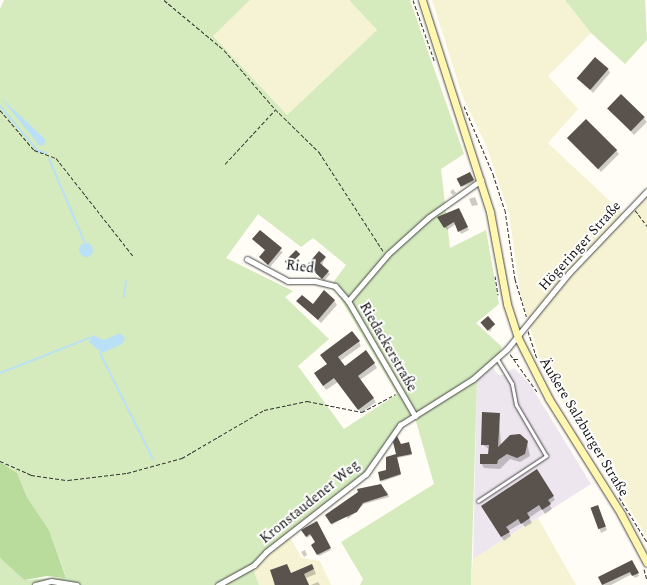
<!DOCTYPE html>
<meta charset="utf-8">
<style>
body{margin:0}
#map{position:relative;width:647px;height:585px;overflow:hidden;background:#fffdf5;font-family:Spectral,serif}
div>[style]{position:absolute}
.industrial>*{inset:0;background:#eee6ef}
.farmland>*{inset:0;background:#f6f3d4}
.green>*{inset:0;background:#d5ebbd}
.forest>*{inset:0;background:#b9dc9c}
.water>*{inset:0;background:#b9e0f7}
.round{border-radius:50%}
.shadow>*{inset:0;background:#0003}
.stream>*{height:2px;margin:-1px;padding:0 1px;transform-origin:1px;border-radius:1px;background:#b9e0f7}
.building>*{inset:0;background:#5a524d;transform-origin:0 0}
.path>*{height:1px;margin-top:-0.5px;transform-origin:0;background:repeating-linear-gradient(90deg,#333 0 4px,transparent 0 6px)}
.roads{filter:drop-shadow(0 0 1px #444) drop-shadow(0 0 1px #444)}
.service>*{height:2.5px;margin:-1.25px;padding:0 1.25px;transform-origin:1.25px;border-radius:1.25px;background:#fff}
.minor>*{height:5px;margin:-2.5px;padding:0 2.5px;transform-origin:2.5px;border-radius:2.5px;background:#fff}
.secondary>*{height:7px;margin:-3.5px;padding:0 3.5px;transform-origin:3.5px;border-radius:3.5px;background:#fff6b0}
span{translate:-50% -50%;white-space:nowrap;text-align:center;line-height:1.15;-webkit-text-stroke:4px #fff;paint-order:stroke}
.street-label{font-size:14px;color:#111}
</style>
<div id="map">
<div class="industrial">
<i style="clip-path:polygon(493px 367px,498px 375px,504px 375px,514px 368px,530px 384px,591px 484px,473px 559px,477px 381px)"></i>
</div>
<div class="farmland">
<i style="clip-path:polygon(250px 0,349px 0,377px 30px,287px 115px,212px 36px)"></i>
<i style="clip-path:polygon(432px 0,565px 0,591px 33px,548px 76px,578px 109px,548px 143px,627px 217px,647px 196px,647px 537px,543px 371px,520px 292px,509px 213px,486px 145px,462px 95px)"></i>
<i style="clip-path:polygon(538px 518px,576px 585px,471px 585px,473px 559px)"></i>
<i style="clip-path:polygon(289px 536px,302px 558px,320px 561px,331px 585px,259px 585px,253px 569px)"></i>
</div>
<div class="green">
<i style="clip-path:polygon(evenodd,4px 0,250px 0,213px 36px,287px 115px,377px 30px,349px 0,410px 0,464px 154px,441px 169px,450px 248px,486px 230px,499px 304px,476px 323px,502px 347px,493px 367px,477px 381px,471px 585px,360px 585px,363px 579px,341px 542px,434px 484px,415px 418px,393px 432px,380px 459px,346px 491px,260px 561px,253px 569px,259px 585px,0 585px,0 558px,24px 580px,66px 577px,49px 530px,27px 497px,17px 473px,0 462px,0 9px,4px 0,258px 214px,301px 247px,313px 238px,346px 265px,332px 284px,397px 394px,344px 429px,298px 366px,329px 339px,285px 297px,293px 291px,226px 258px,258px 214px)"></i>
<i style="clip-path:polygon(565px 0,645px 0,647px 40px,625px 64px,591px 33px)"></i>
</div>
<div class="forest">
<i style="clip-path:polygon(0 462px,17px 473px,27px 497px,49px 530px,66px 578px,47px 576px,24px 580px,0 558px)"></i>
</div>
<div class="water">
<i style="clip-path:polygon(0 97px,45px 139px,44px 146px,39px 145px)"></i>
<i class="round" style="left:79px;top:243px;width:14px;height:14px"></i>
<i style="clip-path:polygon(120px 333px,125px 338px,122px 344px,102px 353px,89px 342px,92px 335px,104px 340px)"></i>
</div>
<div class="shadow">
<i style="clip-path:polygon(608px 69px,610px 73px,593px 93px,578px 78px)"></i>
<i style="clip-path:polygon(609px 108px,644px 118px,647px 122px,634px 135px)"></i>
<i style="clip-path:polygon(569px 138px,616px 150px,619px 154px,601px 172px)"></i>
<i style="clip-path:polygon(469px 173px,474px 182px,462px 187px,457px 178px)"></i>
<i style="clip-path:polygon(453px 189px,456px 193px,453px 195px,450px 192px)"></i>
<i style="clip-path:polygon(475px 197px,478px 205px,472px 206px,469px 199px)"></i>
<i style="clip-path:polygon(461px 212px,469px 230px,461px 234px,456px 224px,447px 230px,439px 218px)"></i>
<i style="clip-path:polygon(254px 239px,283px 252px,270px 267px,260px 257px,266px 251px)"></i>
<i style="clip-path:polygon(299px 254px,290px 266px,287px 263px)"></i>
<i style="clip-path:polygon(325px 258px,322px 266px,330px 274px,324px 281px,308px 265px)"></i>
<i style="clip-path:polygon(334px 300px,337px 305px,321px 323px,298px 301px,313px 305px)"></i>
<i style="clip-path:polygon(494px 324px,490px 332px,483px 325px)"></i>
<i style="clip-path:polygon(359px 342px,361px 346px,340px 361px,345px 367px,374px 363px,377px 368px,360px 380px,376px 402px,361px 413px,338px 382px,326px 390px,315px 374px)"></i>
<i style="clip-path:polygon(499px 414px,501px 446px,527px 442px,530px 456px,520px 462px,510px 459px,500px 469px,484px 468px,481px 463px,489px 455px,490px 450px,482px 444px)"></i>
<i style="clip-path:polygon(401px 445px,409px 445px,412px 455px,397px 458px,401px 475px,381px 482px)"></i>
<i style="clip-path:polygon(536px 470px,555px 500px,549px 504px,552px 509px,545px 514px,542px 509px,529px 518px,532px 523px,525px 527px,522px 523px,508px 531px,511px 536px,504px 541px,482px 506px)"></i>
<i style="clip-path:polygon(387px 491px,389px 497px,364px 504px,348px 519px,346px 516px,332px 525px,326px 515px)"></i>
<i style="clip-path:polygon(599px 510px,607px 530px,601px 533px,600px 530px)"></i>
<i style="clip-path:polygon(316px 522px,331px 550px,319px 556px,312px 545px,316px 543px,312px 535px,307px 538px,303px 530px)"></i>
<i style="clip-path:polygon(305px 550px,307px 555px,304px 557px,301px 552px)"></i>
<i style="clip-path:polygon(632px 561px,639px 576px,635px 578px,632px 574px,611px 585px,603px 585px,599px 578px)"></i>
<i style="clip-path:polygon(314px 569px,316px 574px,306px 578px,309px 585px,274px 585px,272px 570px,291px 574px)"></i>
<i style="clip-path:polygon(318px 582px,320px 585px,311px 585px)"></i>
</div>
<div class="stream">
<i style="left:0;top:106px;width:59px;rotate:49.8deg"></i>
<i style="left:38px;top:151px;width:8px;rotate:14deg"></i>
<i style="left:49px;top:159px;width:91px;rotate:66.8deg"></i>
<i style="left:124px;top:297px;width:16px;rotate:-83deg"></i>
<i style="left:100px;top:353px;width:119px;rotate:63.4deg"></i>
<i style="left:0;top:373px;width:96px;rotate:-21.5deg"></i>
</div>
<div class="building">
<i style="left:595px;top:57px;width:18px;height:28px;rotate:41deg"></i>
<i style="left:621px;top:94px;width:33px;height:20px;rotate:44deg"></i>
<i style="left:586px;top:119px;width:44px;height:27px;rotate:45deg"></i>
<i style="left:470px;top:172px;width:9px;height:15px;rotate:63deg"></i>
<i style="clip-path:polygon(459px 208px,468px 227px,458px 232px,454px 222px,444px 228px,437px 217px)"></i>
<i style="clip-path:polygon(260px 230px,282px 248px,268px 265px,259px 257px,265px 250px,252px 239px)"></i>
<i style="left:296px;top:250px;width:6px;height:16px;rotate:45deg"></i>
<i style="clip-path:polygon(319px 251px,326px 257px,320px 263px,329px 271px,322px 279px,307px 265px)"></i>
<i style="clip-path:polygon(324px 290px,335px 300px,318px 320px,296px 301px,302px 295px,313px 304px)"></i>
<i style="left:488px;top:316px;width:11px;height:10px;rotate:49deg"></i>
<i style="clip-path:polygon(352px 331px,360px 341px,338px 357px,345px 366px,366px 350px,375px 363px,358px 376px,374px 398px,358px 410px,334px 378px,323px 386px,314px 373px,327px 364px,320px 355px)"></i>
<i style="clip-path:polygon(482px 412px,500px 413px,498px 447px,510px 435px,520px 434px,528px 441px,525px 454px,517px 458px,507px 454px,498px 460px,497px 464px,480px 464px,480px 454px,488px 454px,489px 445px,481px 445px)"></i>
<i style="clip-path:polygon(397px 436px,401px 444px,409px 442px,412px 454px,397px 457px,401px 474px,380px 481px,378px 472px,386px 470px,386px 457px,396px 454px,393px 442px)"></i>
<i style="clip-path:polygon(537px 469px,554px 496px,548px 500px,551px 504px,542px 510px,539px 505px,527px 513px,530px 518px,521px 524px,518px 519px,506px 527px,510px 532px,501px 537px,481px 506px)"></i>
<i style="clip-path:polygon(381px 484px,388px 495px,363px 503px,357px 512px,331px 524px,325px 515px,358px 492px,357px 489px)"></i>
<i style="left:598px;top:505px;width:23px;height:8px;rotate:70deg"></i>
<i style="clip-path:polygon(317px 521px,331px 548px,317px 555px,311px 545px,315px 542px,310px 534px,306px 537px,301px 530px)"></i>
<i style="clip-path:polygon(632px 560px,639px 573px,632px 576px,630px 572px,602px 585px,598px 577px)"></i>
<i style="clip-path:polygon(287px 564px,291px 573px,312px 564px,314px 569px,304px 574px,309px 585px,275px 585px,270px 570px)"></i>
</div>
<div class="path">
<i style="left:164px;top:0;width:78px;rotate:39.8deg"></i>
<i style="left:224px;top:50px;width:78px;rotate:49.2deg"></i>
<i style="left:275px;top:109px;width:62px;rotate:44.3deg"></i>
<i style="left:319px;top:152px;width:118px;rotate:57.1deg"></i>
<i style="left:413px;top:0;width:64px;rotate:70.7deg"></i>
<i style="left:464px;top:106px;width:74px;rotate:66.9deg"></i>
<i style="left:493px;top:174px;width:38px;rotate:72deg"></i>
<i style="left:505px;top:210px;width:70px;rotate:81.8deg"></i>
<i style="left:515px;top:279px;width:39px;rotate:73deg"></i>
<i style="left:0;top:110px;width:52px;rotate:49.6deg"></i>
<i style="left:34px;top:150px;width:23px;rotate:20deg"></i>
<i style="left:56px;top:158px;width:125px;rotate:51.8deg"></i>
<i style="left:225px;top:164px;width:74px;rotate:-47.2deg"></i>
<i style="left:635px;top:210px;width:20px;rotate:53deg"></i>
<i style="left:495px;top:276px;width:19px;rotate:81deg"></i>
<i style="left:528px;top:331px;width:29px;rotate:72deg"></i>
<i style="left:510px;top:354px;width:48px;rotate:54.3deg"></i>
<i style="left:514px;top:359px;width:5px"></i>
<i style="left:0;top:461px;width:34px;rotate:24deg"></i>
<i style="left:31px;top:475px;width:37px;rotate:8deg"></i>
<i style="left:68px;top:480px;width:59px;rotate:-6.8deg"></i>
<i style="left:127px;top:473px;width:57px;rotate:-15.3deg"></i>
<i style="left:182px;top:458px;width:95px;rotate:-30.3deg"></i>
<i style="left:264px;top:410px;width:44px;rotate:-11.8deg"></i>
<i style="left:307px;top:401px;width:56px;rotate:11.3deg"></i>
<i style="left:362px;top:412px;width:38px;rotate:-28deg"></i>
<i style="left:619px;top:497px;width:53px;rotate:58.1deg"></i>
<i style="left:644px;top:569px;width:11px;rotate:75deg"></i>
</div>
<div class="roads">
<div class="service">
<i style="left:478px;top:501px;width:82px;rotate:-33.5deg"></i>
<i style="left:546px;top:456px;width:59px;rotate:-120.5deg"></i>
<i style="left:516px;top:405px;width:21px;rotate:-101deg"></i>
<i style="left:512px;top:384px;width:29px;rotate:-121deg"></i>
</div>
<div class="minor">
<i style="left:247px;top:259px;width:47px;rotate:28.2deg"></i>
<i style="left:288px;top:281px;width:27px"></i>
<i style="left:315px;top:281px;width:21px;rotate:14deg"></i>
<i style="left:335px;top:286px;width:20px;rotate:49deg"></i>
<i style="left:415px;top:416px;width:133px;rotate:-120.2deg"></i>
<i style="left:348px;top:301px;width:62px;rotate:-49.6deg"></i>
<i style="left:388px;top:254px;width:55px;rotate:-42.1deg"></i>
<i style="left:429px;top:217px;width:64px;rotate:-35.4deg"></i>
<i style="left:35px;top:585px;width:16px;rotate:-14deg"></i>
<i style="left:51px;top:581px;width:26px;rotate:9deg"></i>
<i style="left:218px;top:585px;width:41px;rotate:-29.1deg"></i>
<i style="left:254px;top:565px;width:18px;rotate:-47deg"></i>
<i style="left:266px;top:552px;width:127px;rotate:-38deg"></i>
<i style="left:366px;top:474px;width:60px;rotate:-55.2deg"></i>
<i style="left:400px;top:425px;width:86px;rotate:-32.2deg"></i>
<i style="left:473px;top:379px;width:45px;rotate:-41.4deg"></i>
<i style="left:507px;top:349px;width:98px;rotate:-50.8deg"></i>
<i style="left:569px;top:273px;width:113px;rotate:-46.4deg"></i>
</div>
<div class="secondary">
<i style="left:422px;top:0;width:223px;rotate:72.2deg"></i>
<i style="left:490px;top:212px;width:94px;rotate:79.5deg"></i>
<i style="left:507px;top:304px;width:36px;rotate:72deg"></i>
<i style="left:518px;top:338px;width:68px;rotate:63.1deg"></i>
<i style="left:549px;top:399px;width:136px;rotate:57.9deg"></i>
<i style="left:621px;top:514px;width:55px;rotate:62deg"></i>
</div>
</div>
<div class="street-label">
<span style="left:580px;top:246px;rotate:-48deg">Högeringer Straße</span>
<span style="left:300px;top:267px;rotate:7deg">Ried</span>
<span style="left:388px;top:347px;rotate:60deg">Riedackerstraße</span>
<span style="left:584px;top:427px;rotate:59deg">Äußere Salzburger Straße</span>
<span style="left:310px;top:502px;rotate:-39deg">Kronstaudener Weg</span>
</div>
</div>
